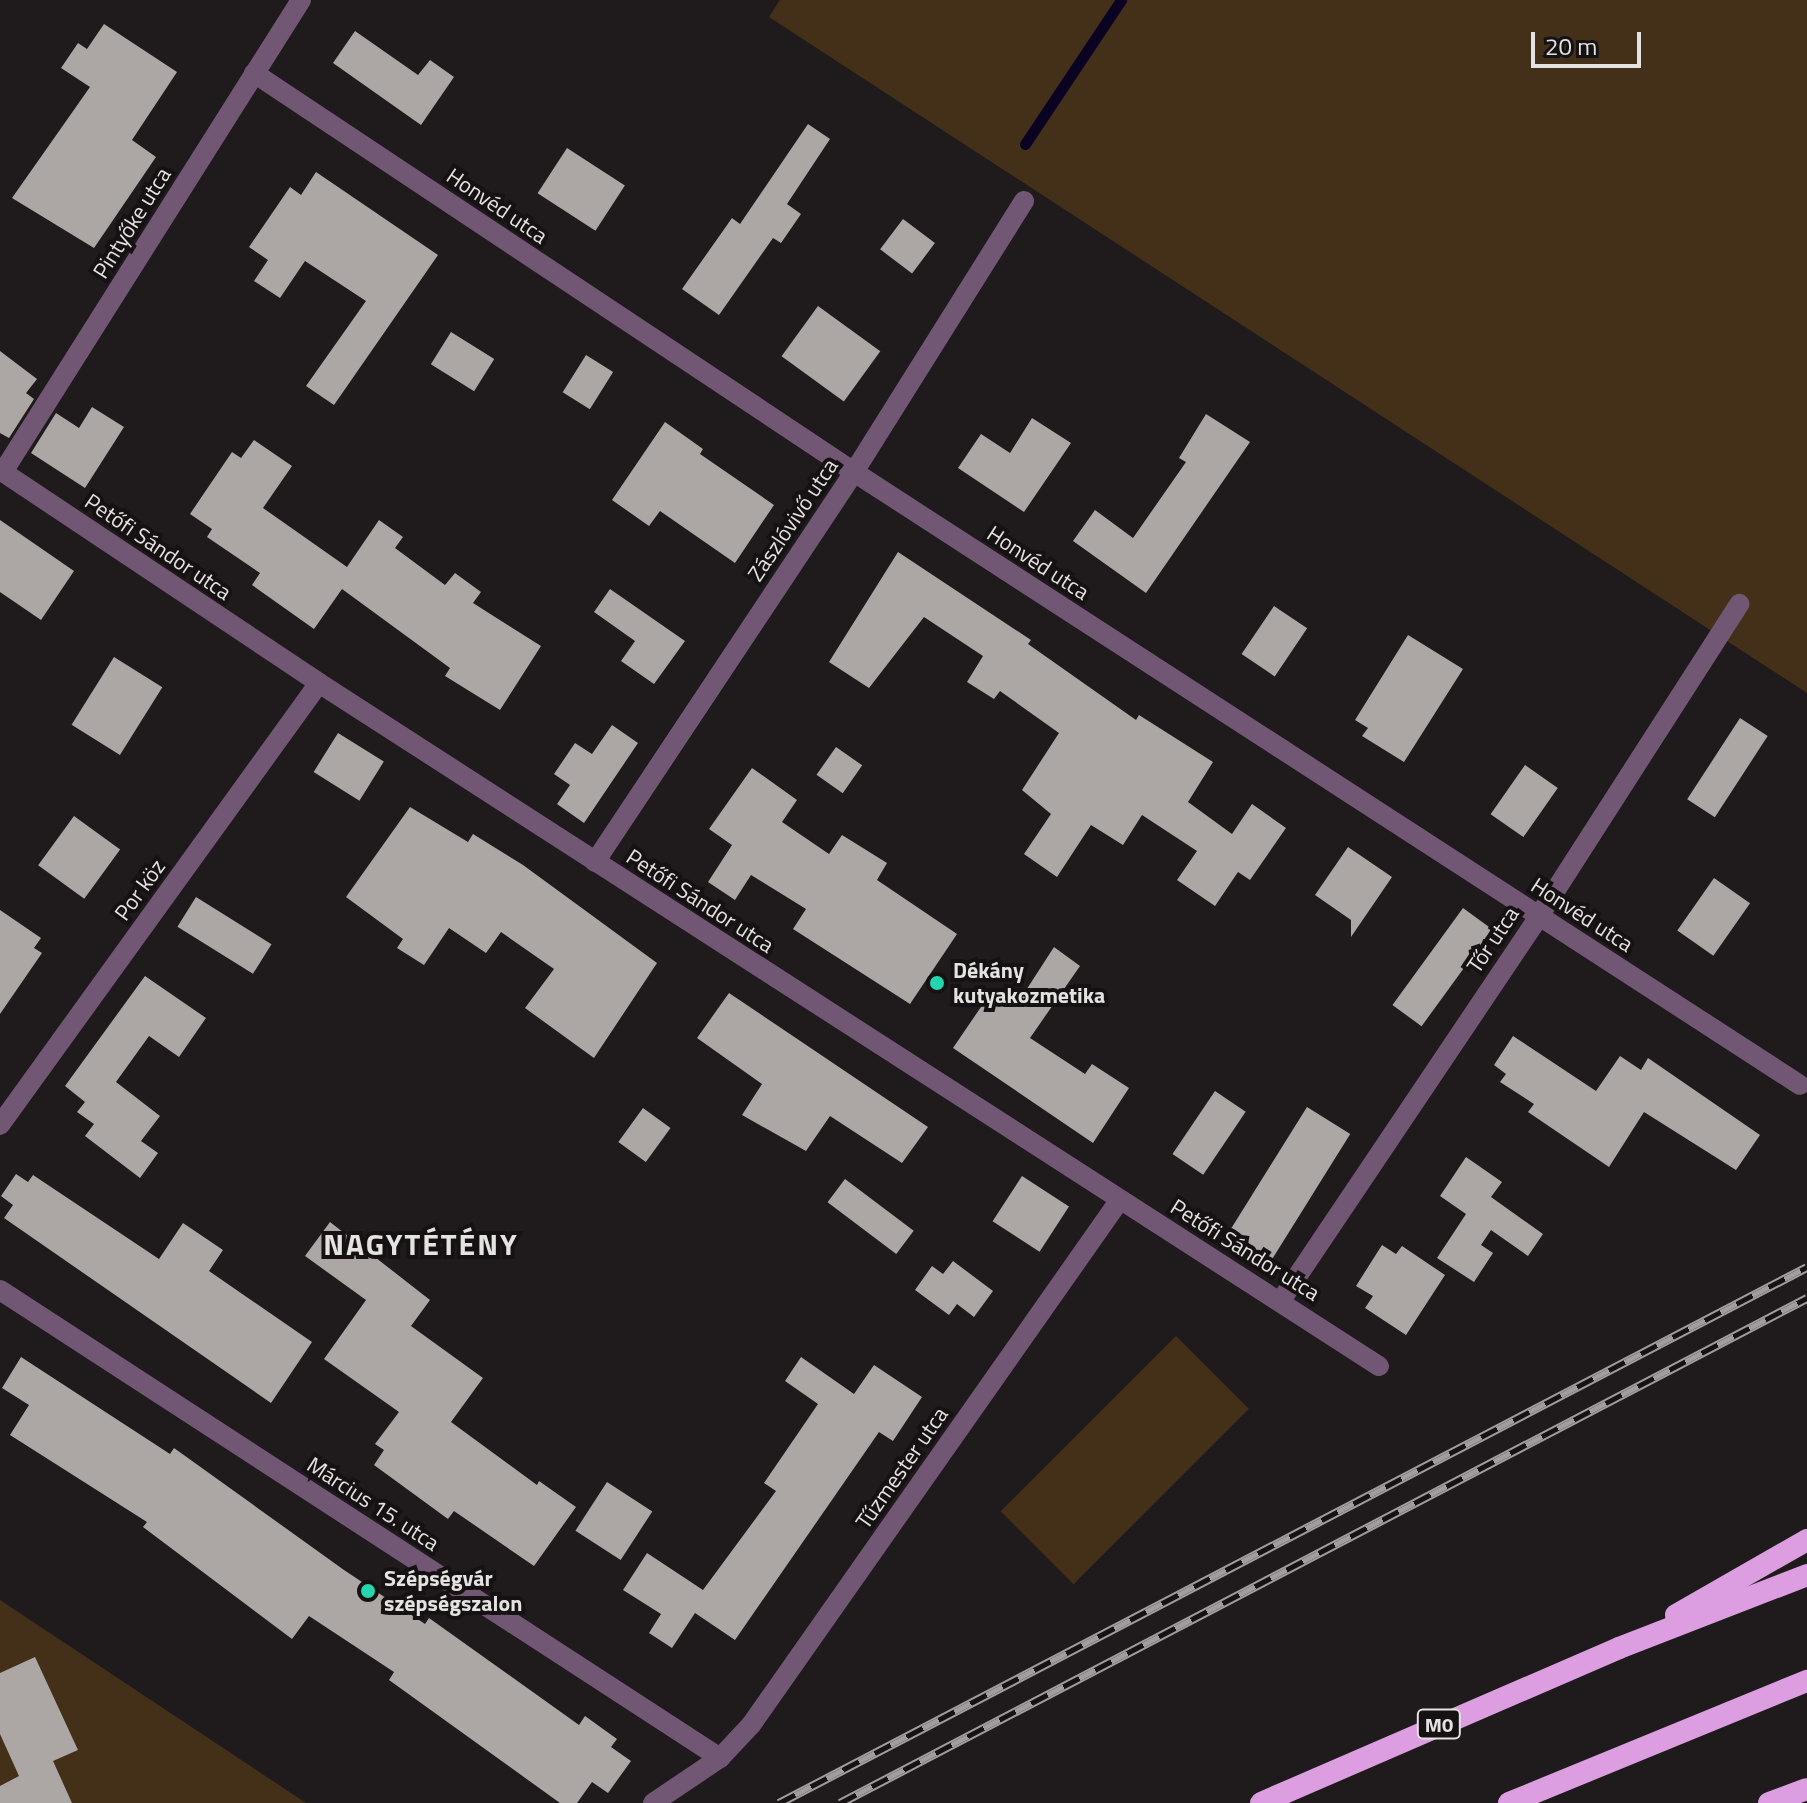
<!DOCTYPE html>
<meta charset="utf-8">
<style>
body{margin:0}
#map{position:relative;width:1807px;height:1803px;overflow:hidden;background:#1f1b1c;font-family:"Titillium Web",sans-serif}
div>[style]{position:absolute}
.green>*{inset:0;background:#443019;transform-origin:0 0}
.stream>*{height:11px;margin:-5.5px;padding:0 5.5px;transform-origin:5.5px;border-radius:5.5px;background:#0b0322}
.building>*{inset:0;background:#aca7a5;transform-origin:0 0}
.minor>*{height:20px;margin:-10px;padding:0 10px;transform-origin:10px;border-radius:10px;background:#725774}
.trunk>*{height:22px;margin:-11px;padding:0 11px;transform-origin:11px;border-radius:11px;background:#dc9ee0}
.rail>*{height:9px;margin-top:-4.5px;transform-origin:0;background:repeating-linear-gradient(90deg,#161213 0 18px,#a19d9e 0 36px);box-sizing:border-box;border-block:2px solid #a19d9e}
.dots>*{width:22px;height:22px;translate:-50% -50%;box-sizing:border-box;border:4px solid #161213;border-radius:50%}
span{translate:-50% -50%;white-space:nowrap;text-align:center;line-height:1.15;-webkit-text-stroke:8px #161213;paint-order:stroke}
.shield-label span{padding:2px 6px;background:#161213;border:2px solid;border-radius:6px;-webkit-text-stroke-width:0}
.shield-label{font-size:20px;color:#e5e2e2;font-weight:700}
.street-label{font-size:22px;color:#e5e2e2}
.poi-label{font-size:22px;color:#e5e2e2;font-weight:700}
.left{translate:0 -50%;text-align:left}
.district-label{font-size:30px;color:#e5e2e2;font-weight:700;letter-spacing:2px}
.scale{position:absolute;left:1531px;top:32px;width:110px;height:36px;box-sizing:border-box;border:4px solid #e5e2e2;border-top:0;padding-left:10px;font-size:24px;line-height:28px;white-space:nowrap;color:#e5e2e2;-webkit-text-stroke:6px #161213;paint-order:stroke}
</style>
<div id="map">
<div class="green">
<i style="clip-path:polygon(780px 0,1807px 0,1807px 693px,769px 17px)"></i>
<i style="left:1176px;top:1336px;width:103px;height:248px;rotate:45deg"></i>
<i style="clip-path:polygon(0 1600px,306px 1803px,0 1803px)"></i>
</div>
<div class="stream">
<i style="left:1025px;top:144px;width:173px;rotate:-56.3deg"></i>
</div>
<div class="building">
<i style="clip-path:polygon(104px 24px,177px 72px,132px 140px,156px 157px,94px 248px,12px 198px,90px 87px,61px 68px,78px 43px,87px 49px)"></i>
<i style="clip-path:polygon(355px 31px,418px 75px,430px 60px,454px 77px,421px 125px,333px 63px)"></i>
<i style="clip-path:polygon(808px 124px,830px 139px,787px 204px,801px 214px,781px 243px,773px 238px,719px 315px,682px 289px,732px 218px,740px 224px)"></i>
<i style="left:567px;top:148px;width:69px;height:54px;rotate:33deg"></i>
<i style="clip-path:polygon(316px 172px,438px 255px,334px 405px,306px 386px,366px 301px,305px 261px,280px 298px,254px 281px,268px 260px,249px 247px,290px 187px,301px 195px)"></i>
<i style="left:903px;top:219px;width:40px;height:38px;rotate:37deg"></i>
<i style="left:818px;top:306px;width:77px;height:62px;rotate:36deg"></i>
<i style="left:451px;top:332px;width:51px;height:38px;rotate:32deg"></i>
<i style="clip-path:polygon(0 351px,37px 379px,26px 393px,34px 399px,9px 438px,0 433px)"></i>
<i style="left:586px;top:355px;width:32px;height:44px;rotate:32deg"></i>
<i style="clip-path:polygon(92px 407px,124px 427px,85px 488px,31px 453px,56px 413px,79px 428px)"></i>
<i style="clip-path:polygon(1206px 414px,1250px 442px,1146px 593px,1073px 541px,1095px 510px,1133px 538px,1186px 462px,1179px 458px)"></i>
<i style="clip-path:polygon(1032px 418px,1071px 443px,1024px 512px,958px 468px,981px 434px,1010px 453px)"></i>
<i style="clip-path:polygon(665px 422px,703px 449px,700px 454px,774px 505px,735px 563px,660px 511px,649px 526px,612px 500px)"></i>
<i style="clip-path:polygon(254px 440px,292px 466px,263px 508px,347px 567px,379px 520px,403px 537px,395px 548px,445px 585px,455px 573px,481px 592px,473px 603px,541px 646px,500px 710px,445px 676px,450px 668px,342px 589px,314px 629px,252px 585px,260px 573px,207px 537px,212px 529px,190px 514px,232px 452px,241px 458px)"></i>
<i style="clip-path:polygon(0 520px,74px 571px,41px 620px,0 592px)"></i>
<i style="clip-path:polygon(898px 552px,1031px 640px,1028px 644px,1136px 720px,1139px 715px,1213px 762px,1188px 802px,1232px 834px,1252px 804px,1286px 828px,1250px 880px,1238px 872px,1215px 906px,1177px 880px,1197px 851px,1142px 815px,1123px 845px,1091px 825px,1057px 877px,1024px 854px,1051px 814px,1022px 790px,1059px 733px,1000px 691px,994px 699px,967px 682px,983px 656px,924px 617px,869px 688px,829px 662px)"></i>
<i style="clip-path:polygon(610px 589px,685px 641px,654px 684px,621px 661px,635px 641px,594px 612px)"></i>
<i style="left:1274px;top:606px;width:40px;height:58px;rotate:34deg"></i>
<i style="clip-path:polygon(1408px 635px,1463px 669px,1404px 762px,1362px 736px,1368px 728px,1355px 720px)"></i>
<i style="left:114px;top:657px;width:57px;height:80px;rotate:32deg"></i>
<i style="left:1740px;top:718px;width:33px;height:97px;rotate:33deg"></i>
<i style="clip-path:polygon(612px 725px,638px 743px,584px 823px,557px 804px,570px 785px,554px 774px,575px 743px,592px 754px)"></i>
<i style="left:338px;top:733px;width:54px;height:46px;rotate:32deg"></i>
<i style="left:836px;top:747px;width:32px;height:34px;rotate:35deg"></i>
<i style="left:1525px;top:765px;width:40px;height:60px;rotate:35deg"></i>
<i style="clip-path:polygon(752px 768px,797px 800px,782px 822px,829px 854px,842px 835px,887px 863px,877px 880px,957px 934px,910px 1004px,793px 929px,806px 909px,751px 875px,735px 900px,708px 882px,732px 845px,709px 829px)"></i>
<i style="clip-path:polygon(410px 807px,468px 842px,473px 834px,523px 865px,657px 963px,594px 1058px,525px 1008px,554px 969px,501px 932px,486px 953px,449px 928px,424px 965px,397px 948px,403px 939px,346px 897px)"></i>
<i style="left:74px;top:816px;width:57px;height:61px;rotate:36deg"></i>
<i style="clip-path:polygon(1348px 847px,1392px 877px,1351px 937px,1351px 920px,1315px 895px)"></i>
<i style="left:1714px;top:878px;width:44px;height:64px;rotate:35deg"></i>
<i style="left:196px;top:897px;width:89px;height:35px;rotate:32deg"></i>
<i style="left:1463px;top:908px;width:36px;height:120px;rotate:36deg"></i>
<i style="clip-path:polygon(0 910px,41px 938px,34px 948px,42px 953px,0 1014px)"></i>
<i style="clip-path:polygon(1054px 947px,1080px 966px,1030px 1038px,1085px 1074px,1092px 1064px,1129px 1088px,1093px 1143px,953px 1048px,983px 1004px,992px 1010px,1007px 988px,1021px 998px)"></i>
<i style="clip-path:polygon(145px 976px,206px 1018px,179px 1057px,149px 1036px,116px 1082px,160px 1116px,141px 1141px,158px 1153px,140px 1178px,85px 1136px,94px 1124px,77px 1112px,85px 1102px,65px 1086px)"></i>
<i style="clip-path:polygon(729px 993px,928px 1127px,902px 1163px,830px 1116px,806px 1151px,742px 1115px,762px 1084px,697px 1038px)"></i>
<i style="clip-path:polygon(1513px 1036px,1596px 1091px,1620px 1056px,1641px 1070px,1648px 1058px,1760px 1135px,1736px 1170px,1644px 1112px,1609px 1167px,1528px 1112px,1534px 1104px,1500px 1082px,1506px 1074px,1494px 1065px)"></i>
<i style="left:1215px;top:1091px;width:37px;height:76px;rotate:34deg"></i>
<i style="left:1307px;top:1107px;width:51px;height:162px;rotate:32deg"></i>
<i style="left:643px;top:1108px;width:34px;height:42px;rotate:36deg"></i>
<i style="clip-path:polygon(1466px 1157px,1502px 1182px,1491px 1197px,1543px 1234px,1528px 1256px,1491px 1230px,1481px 1245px,1493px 1253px,1474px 1282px,1437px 1258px,1466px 1214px,1440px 1196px)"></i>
<i style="clip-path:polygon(16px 1174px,28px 1182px,33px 1175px,159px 1259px,183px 1223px,223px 1250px,209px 1271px,312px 1342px,271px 1403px,4px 1218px,13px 1205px,1px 1196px)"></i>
<i style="left:1022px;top:1176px;width:56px;height:54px;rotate:33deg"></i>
<i style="left:845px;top:1179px;width:86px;height:29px;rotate:37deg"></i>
<i style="clip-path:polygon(330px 1222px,430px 1300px,411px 1326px,483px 1378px,451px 1422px,537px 1485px,539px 1481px,576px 1507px,534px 1566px,454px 1511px,448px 1519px,374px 1465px,384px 1450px,375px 1444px,399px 1412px,324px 1359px,366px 1300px,305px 1256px)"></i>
<i style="clip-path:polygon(1382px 1245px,1396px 1254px,1402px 1246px,1445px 1275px,1406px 1335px,1365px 1308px,1373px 1296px,1356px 1286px)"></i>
<i style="clip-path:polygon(953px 1261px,993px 1291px,974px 1317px,957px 1304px,949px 1315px,915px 1290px,932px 1266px,943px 1274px)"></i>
<i style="clip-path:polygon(21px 1357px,170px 1454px,174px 1448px,344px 1570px,425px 1624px,429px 1618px,579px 1725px,585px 1716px,617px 1739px,611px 1747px,631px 1761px,608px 1793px,592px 1782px,577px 1803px,560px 1803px,389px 1680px,394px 1672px,309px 1616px,292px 1639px,143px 1527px,147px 1522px,10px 1435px,29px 1405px,2px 1388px)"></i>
<i style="clip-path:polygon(801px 1357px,854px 1394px,874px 1365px,922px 1397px,893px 1441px,879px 1432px,735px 1640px,695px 1613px,672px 1648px,649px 1633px,661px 1614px,623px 1590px,647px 1553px,703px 1590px,776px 1491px,764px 1483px,818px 1404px,785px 1381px)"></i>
<i style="left:607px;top:1482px;width:54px;height:58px;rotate:33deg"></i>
<i style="clip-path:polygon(35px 1657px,78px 1750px,53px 1761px,72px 1803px,0 1803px,0 1786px,19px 1776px,0 1734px,0 1673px)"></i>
</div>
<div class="minor">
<i style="left:254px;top:73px;width:721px;rotate:33.62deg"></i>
<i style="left:854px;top:472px;width:1127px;rotate:32.94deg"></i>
<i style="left:0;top:470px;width:384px;rotate:33.7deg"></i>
<i style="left:319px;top:683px;width:1261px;rotate:32.8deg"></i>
<i style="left:3px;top:472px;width:558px;rotate:-57.73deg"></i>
<i style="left:595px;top:862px;width:468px;rotate:-56.4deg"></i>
<i style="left:854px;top:472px;width:320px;rotate:-57.9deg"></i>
<i style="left:0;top:1125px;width:545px;rotate:-54.18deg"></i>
<i style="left:0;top:1290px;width:859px;rotate:33.02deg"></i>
<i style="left:1282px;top:1299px;width:461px;rotate:-56.1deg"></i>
<i style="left:1539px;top:916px;width:371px;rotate:-57.3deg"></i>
<i style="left:653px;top:1803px;width:81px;rotate:-33.9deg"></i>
<i style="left:720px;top:1758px;width:45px;rotate:-46.8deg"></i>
<i style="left:751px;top:1725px;width:640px;rotate:-54.92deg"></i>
</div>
<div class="trunk">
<i style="left:1676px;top:1615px;width:151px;rotate:-29.8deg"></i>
<i style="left:1261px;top:1803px;width:390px;rotate:-23.4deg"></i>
<i style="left:1619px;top:1648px;width:202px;rotate:-21.2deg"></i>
<i style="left:1509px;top:1803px;width:322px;rotate:-22.3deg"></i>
<i style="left:1769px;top:1803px;width:40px;rotate:-20.2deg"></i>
</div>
<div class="rail">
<i style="left:779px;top:1803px;width:1159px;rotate:-27.54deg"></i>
<i style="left:840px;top:1803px;width:1091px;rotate:-27.58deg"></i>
</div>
<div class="dots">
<i style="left:937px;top:983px;background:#24d5ae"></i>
<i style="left:368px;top:1591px;background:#24d5ae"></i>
</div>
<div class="shield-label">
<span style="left:1439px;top:1724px">M0</span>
</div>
<div class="street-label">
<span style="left:497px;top:206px;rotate:34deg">Honvéd utca</span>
<span style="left:132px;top:223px;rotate:-58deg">Pintyőke utca</span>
<span style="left:793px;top:520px;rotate:-56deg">Zászlóvivő utca</span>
<span style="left:158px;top:547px;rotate:34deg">Petőfi Sándor utca</span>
<span style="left:1038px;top:563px;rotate:33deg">Honvéd utca</span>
<span style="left:140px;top:890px;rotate:-54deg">Por köz</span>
<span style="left:700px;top:901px;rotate:33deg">Petőfi Sándor utca</span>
<span style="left:1582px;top:915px;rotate:33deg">Honvéd utca</span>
<span style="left:1493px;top:940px;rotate:-56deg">Tőr utca</span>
<span style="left:1245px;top:1250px;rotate:32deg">Petőfi Sándor utca</span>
<span style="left:902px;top:1468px;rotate:-55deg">Tűzmester utca</span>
<span style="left:373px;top:1504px;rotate:33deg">Március 15. utca</span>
</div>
<div class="poi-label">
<span class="left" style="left:953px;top:983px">Dékány<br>kutyakozmetika</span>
<span class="left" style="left:384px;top:1591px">Szépségvár<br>szépségszalon</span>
</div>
<div class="district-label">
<span style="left:421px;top:1244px">NAGYTÉTÉNY</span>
</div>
<div class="scale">20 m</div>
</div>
